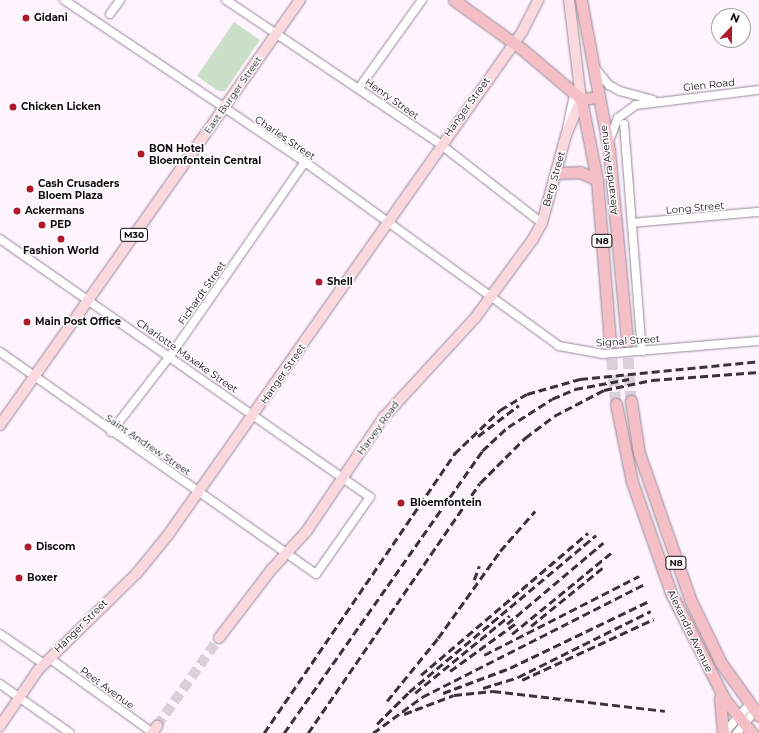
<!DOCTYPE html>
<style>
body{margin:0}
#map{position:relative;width:759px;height:733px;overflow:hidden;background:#fef3fe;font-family:Montserrat,sans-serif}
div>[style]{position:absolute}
.green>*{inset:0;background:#cadfc8}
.major-tunnel>*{height:10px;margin-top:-5px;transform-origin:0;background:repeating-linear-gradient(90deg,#dad0da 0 10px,transparent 0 15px)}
.highway-tunnel>*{height:11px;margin-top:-5.5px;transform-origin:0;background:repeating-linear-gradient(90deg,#dad0da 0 11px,transparent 0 16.5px)}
.roads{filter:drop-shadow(0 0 1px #948995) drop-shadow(0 0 1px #948995)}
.minor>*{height:8px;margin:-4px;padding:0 4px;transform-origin:4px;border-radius:4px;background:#fff}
.major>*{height:10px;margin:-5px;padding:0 5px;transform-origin:5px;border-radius:5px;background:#f9d9dd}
.highway>*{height:11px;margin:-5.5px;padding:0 5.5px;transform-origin:5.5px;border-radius:5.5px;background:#f5bfc7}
.rail>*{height:2.5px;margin-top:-1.25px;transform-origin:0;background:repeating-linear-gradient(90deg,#393439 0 8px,transparent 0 12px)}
.dots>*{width:11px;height:11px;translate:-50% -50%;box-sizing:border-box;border:2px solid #fff;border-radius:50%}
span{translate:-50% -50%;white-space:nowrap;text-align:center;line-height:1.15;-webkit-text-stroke:3px #fff;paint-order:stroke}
.shield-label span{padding:1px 3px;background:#fff;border:1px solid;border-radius:3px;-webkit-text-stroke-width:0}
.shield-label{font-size:9px;color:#100c10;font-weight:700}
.poi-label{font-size:10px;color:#100c10;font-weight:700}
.left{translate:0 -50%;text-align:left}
.street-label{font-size:10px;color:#100c10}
.north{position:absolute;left:711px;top:8px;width:40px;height:40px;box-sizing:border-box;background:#fff;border:1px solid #9f9e9f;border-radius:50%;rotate:22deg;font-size:11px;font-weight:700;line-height:16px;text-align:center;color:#100c10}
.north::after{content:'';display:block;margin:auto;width:14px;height:18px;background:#ae1a2c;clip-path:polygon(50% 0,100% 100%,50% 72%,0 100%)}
</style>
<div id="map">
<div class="green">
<i style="clip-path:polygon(234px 22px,260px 40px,225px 91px,218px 91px,197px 76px)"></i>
</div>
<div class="major-tunnel">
<i style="left:157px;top:726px;width:108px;rotate:-54.8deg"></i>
</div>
<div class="highway-tunnel">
<i style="left:627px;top:341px;width:60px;rotate:86.2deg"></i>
<i style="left:610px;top:342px;width:62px;rotate:84.5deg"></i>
</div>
<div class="roads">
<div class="minor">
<i style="left:64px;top:0;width:290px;rotate:33.9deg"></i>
<i style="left:305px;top:162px;width:314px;rotate:35.9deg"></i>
<i style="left:559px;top:346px;width:45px;rotate:10.3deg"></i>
<i style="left:603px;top:354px;width:157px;rotate:-4.8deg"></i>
<i style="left:226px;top:0;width:258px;rotate:33.9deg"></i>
<i style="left:440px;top:144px;width:129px;rotate:37.8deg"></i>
<i style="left:110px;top:14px;width:17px;rotate:-54deg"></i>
<i style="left:595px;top:68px;width:22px;rotate:51deg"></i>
<i style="left:609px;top:85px;width:13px;rotate:29deg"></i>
<i style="left:620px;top:91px;width:34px;rotate:15deg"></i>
<i style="left:359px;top:88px;width:108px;rotate:-54.4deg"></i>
<i style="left:624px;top:124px;width:228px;rotate:85.5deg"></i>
<i style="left:567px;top:128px;width:35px;rotate:-78deg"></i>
<i style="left:609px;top:141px;width:25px;rotate:-69deg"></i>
<i style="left:618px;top:118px;width:22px;rotate:-36deg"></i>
<i style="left:636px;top:105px;width:124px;rotate:-7deg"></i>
<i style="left:632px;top:223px;width:127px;rotate:-5deg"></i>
<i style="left:0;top:239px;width:451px;rotate:34.9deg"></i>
<i style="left:370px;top:497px;width:94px;rotate:125deg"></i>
<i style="left:316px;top:574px;width:386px;rotate:-144.9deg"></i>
<i style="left:111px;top:432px;width:96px;rotate:-52.2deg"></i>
<i style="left:170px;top:356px;width:236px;rotate:-55.2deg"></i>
<i style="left:0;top:634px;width:53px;rotate:34.3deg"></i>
<i style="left:49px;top:658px;width:128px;rotate:35.8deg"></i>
<i style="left:0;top:684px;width:85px;rotate:35deg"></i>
<i style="left:724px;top:733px;width:38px;rotate:-48deg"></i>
<i style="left:737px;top:733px;width:28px;rotate:-51deg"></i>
</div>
<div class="major">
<i style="left:0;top:425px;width:520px;rotate:-54.78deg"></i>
<i style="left:219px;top:638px;width:86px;rotate:-52.6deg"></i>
<i style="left:271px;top:570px;width:52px;rotate:-47.4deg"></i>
<i style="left:306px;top:532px;width:139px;rotate:-55.9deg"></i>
<i style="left:384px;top:417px;width:134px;rotate:-47.4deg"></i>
<i style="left:475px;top:318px;width:98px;rotate:-53.7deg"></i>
<i style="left:533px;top:239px;width:18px;rotate:-61deg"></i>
<i style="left:542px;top:223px;width:91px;rotate:-74.7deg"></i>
<i style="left:566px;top:135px;width:39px;rotate:-67deg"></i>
<i style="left:581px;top:99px;width:100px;rotate:-96.9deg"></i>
<i style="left:0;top:726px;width:68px;rotate:-55.8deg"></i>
<i style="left:38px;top:670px;width:139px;rotate:-44.4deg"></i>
<i style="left:137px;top:573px;width:49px;rotate:-50.8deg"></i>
<i style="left:168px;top:535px;width:615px;rotate:-54.86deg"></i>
<i style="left:522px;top:32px;width:36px;rotate:-63deg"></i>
<i style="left:152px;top:733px;width:9px;rotate:-54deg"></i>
</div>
<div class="highway">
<i style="left:454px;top:0;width:84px;rotate:35.8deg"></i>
<i style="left:522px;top:49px;width:77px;rotate:40.3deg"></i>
<i style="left:581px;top:99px;width:18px;rotate:-6deg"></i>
<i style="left:581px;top:0;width:153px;rotate:79.4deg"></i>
<i style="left:609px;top:150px;width:192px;rotate:84.6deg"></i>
<i style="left:581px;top:99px;width:83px;rotate:78.8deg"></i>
<i style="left:597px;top:180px;width:163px;rotate:85.4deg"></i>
<i style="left:557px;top:173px;width:23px;rotate:-2deg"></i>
<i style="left:580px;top:172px;width:19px;rotate:25deg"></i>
<i style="left:631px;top:401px;width:53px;rotate:81.3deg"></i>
<i style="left:639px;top:453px;width:155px;rotate:70.7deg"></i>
<i style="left:690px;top:599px;width:71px;rotate:64.2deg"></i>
<i style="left:721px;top:663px;width:65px;rotate:54.4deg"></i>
<i style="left:616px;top:404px;width:80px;rotate:78.4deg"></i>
<i style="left:632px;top:482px;width:118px;rotate:70.6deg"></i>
<i style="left:671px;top:593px;width:120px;rotate:63.2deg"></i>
<i style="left:725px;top:700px;width:43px;rotate:50.7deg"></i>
<i style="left:720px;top:698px;width:35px;rotate:85deg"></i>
</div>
</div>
<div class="rail">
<i style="left:478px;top:436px;width:51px;rotate:-37.1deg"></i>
<i style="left:474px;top:580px;width:15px;rotate:-70deg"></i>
<i style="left:507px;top:624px;width:126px;rotate:-40.2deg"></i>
<i style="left:531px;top:626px;width:92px;rotate:-39.2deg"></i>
<i style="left:512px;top:634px;width:128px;rotate:-39.3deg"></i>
<i style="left:484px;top:655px;width:174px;rotate:-27deg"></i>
<i style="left:450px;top:671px;width:82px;rotate:-36deg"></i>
<i style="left:421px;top:675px;width:219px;rotate:-40.4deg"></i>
<i style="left:522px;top:680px;width:145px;rotate:-24.8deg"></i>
<i style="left:483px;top:688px;width:37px;rotate:-17deg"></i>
<i style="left:518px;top:677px;width:148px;rotate:-26.4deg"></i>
<i style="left:415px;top:693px;width:122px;rotate:-39.3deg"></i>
<i style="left:443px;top:693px;width:72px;rotate:-20.5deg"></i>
<i style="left:510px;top:668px;width:154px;rotate:-25.7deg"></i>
<i style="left:387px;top:701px;width:81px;rotate:-51deg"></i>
<i style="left:438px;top:638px;width:107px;rotate:-54.5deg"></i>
<i style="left:500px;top:551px;width:53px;rotate:-48.8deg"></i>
<i style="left:404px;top:714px;width:53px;rotate:-20.8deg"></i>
<i style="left:454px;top:695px;width:39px;rotate:-6deg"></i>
<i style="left:493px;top:691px;width:173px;rotate:6.6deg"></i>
<i style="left:377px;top:724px;width:45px;rotate:-45deg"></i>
<i style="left:409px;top:692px;width:244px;rotate:-40deg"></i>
<i style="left:264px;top:733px;width:338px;rotate:-55.7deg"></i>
<i style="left:454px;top:454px;width:64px;rotate:-43.7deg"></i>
<i style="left:500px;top:410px;width:31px;rotate:-31deg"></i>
<i style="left:527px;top:394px;width:55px;rotate:-15.8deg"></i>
<i style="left:580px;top:379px;width:180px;rotate:-5.7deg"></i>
<i style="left:284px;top:733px;width:345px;rotate:-54.9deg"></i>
<i style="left:482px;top:451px;width:35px;rotate:-43deg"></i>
<i style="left:508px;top:427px;width:52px;rotate:-32.5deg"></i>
<i style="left:552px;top:399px;width:25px;rotate:-23deg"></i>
<i style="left:575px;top:389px;width:55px;rotate:-10.5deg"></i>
<i style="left:308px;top:733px;width:303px;rotate:-55.5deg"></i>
<i style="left:480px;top:483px;width:64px;rotate:-45deg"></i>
<i style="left:525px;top:438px;width:36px;rotate:-37deg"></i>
<i style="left:554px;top:416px;width:56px;rotate:-27.5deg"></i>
<i style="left:604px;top:390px;width:49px;rotate:-11.8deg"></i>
<i style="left:652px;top:380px;width:107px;rotate:-4.3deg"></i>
<i style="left:373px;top:733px;width:61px;rotate:-36.3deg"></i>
<i style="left:422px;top:697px;width:248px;rotate:-26.9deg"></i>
</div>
<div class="dots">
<i style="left:26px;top:18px;background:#ae1a2c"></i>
<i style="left:13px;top:107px;background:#ae1a2c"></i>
<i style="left:141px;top:154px;background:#ae1a2c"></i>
<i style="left:30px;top:189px;background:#ae1a2c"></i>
<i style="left:17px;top:211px;background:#ae1a2c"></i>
<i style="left:42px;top:225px;background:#ae1a2c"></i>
<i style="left:61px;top:239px;background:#ae1a2c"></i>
<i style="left:319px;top:282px;background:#ae1a2c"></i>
<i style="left:27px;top:322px;background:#ae1a2c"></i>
<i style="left:401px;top:503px;background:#ae1a2c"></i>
<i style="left:28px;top:547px;background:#ae1a2c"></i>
<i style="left:19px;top:578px;background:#ae1a2c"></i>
</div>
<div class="shield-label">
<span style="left:134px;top:235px">M30</span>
<span style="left:602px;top:241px">N8</span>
<span style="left:676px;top:563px">N8</span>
</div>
<div class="poi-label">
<span class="left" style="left:34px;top:18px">Gidani</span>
<span class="left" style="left:21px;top:107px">Chicken Licken</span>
<span class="left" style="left:149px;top:154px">BON Hotel<br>Bloemfontein Central</span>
<span class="left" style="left:38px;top:189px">Cash Crusaders<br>Bloem Plaza</span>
<span class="left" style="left:25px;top:211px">Ackermans</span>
<span class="left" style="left:50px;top:225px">PEP</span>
<span style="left:61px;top:251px">Fashion World</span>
<span class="left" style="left:327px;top:282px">Shell</span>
<span class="left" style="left:35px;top:322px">Main Post Office</span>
<span class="left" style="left:410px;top:503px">Bloemfontein</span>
<span class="left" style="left:36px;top:547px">Discom</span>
<span class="left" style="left:27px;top:578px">Boxer</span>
</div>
<div class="street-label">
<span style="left:709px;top:85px;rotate:-6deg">Glen Road</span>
<span style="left:233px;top:95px;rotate:-55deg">East Burger Street</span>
<span style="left:392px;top:99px;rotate:35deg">Henry Street</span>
<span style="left:467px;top:107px;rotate:-54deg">Hanger Street</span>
<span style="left:285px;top:138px;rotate:34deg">Charles Street</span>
<span style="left:609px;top:170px;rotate:-97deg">Alexandra Avenue</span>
<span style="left:554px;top:179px;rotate:-74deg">Berg Street</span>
<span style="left:695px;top:208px;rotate:-5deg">Long Street</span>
<span style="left:202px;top:293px;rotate:-55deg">Fichardt Street</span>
<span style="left:628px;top:341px;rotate:-4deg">Signal Street</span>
<span style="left:187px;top:356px;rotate:35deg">Charlotte Maxeke Street</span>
<span style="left:283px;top:374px;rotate:-55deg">Hanger Street</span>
<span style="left:378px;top:428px;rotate:-54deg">Harvey Road</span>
<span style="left:148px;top:445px;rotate:34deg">Saint Andrew Street</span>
<span style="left:81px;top:626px;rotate:-45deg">Hanger Street</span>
<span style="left:690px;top:631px;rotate:64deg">Alexandra Avenue</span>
<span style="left:107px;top:688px;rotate:36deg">Peet Avenue</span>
</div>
<div class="north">N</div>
</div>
